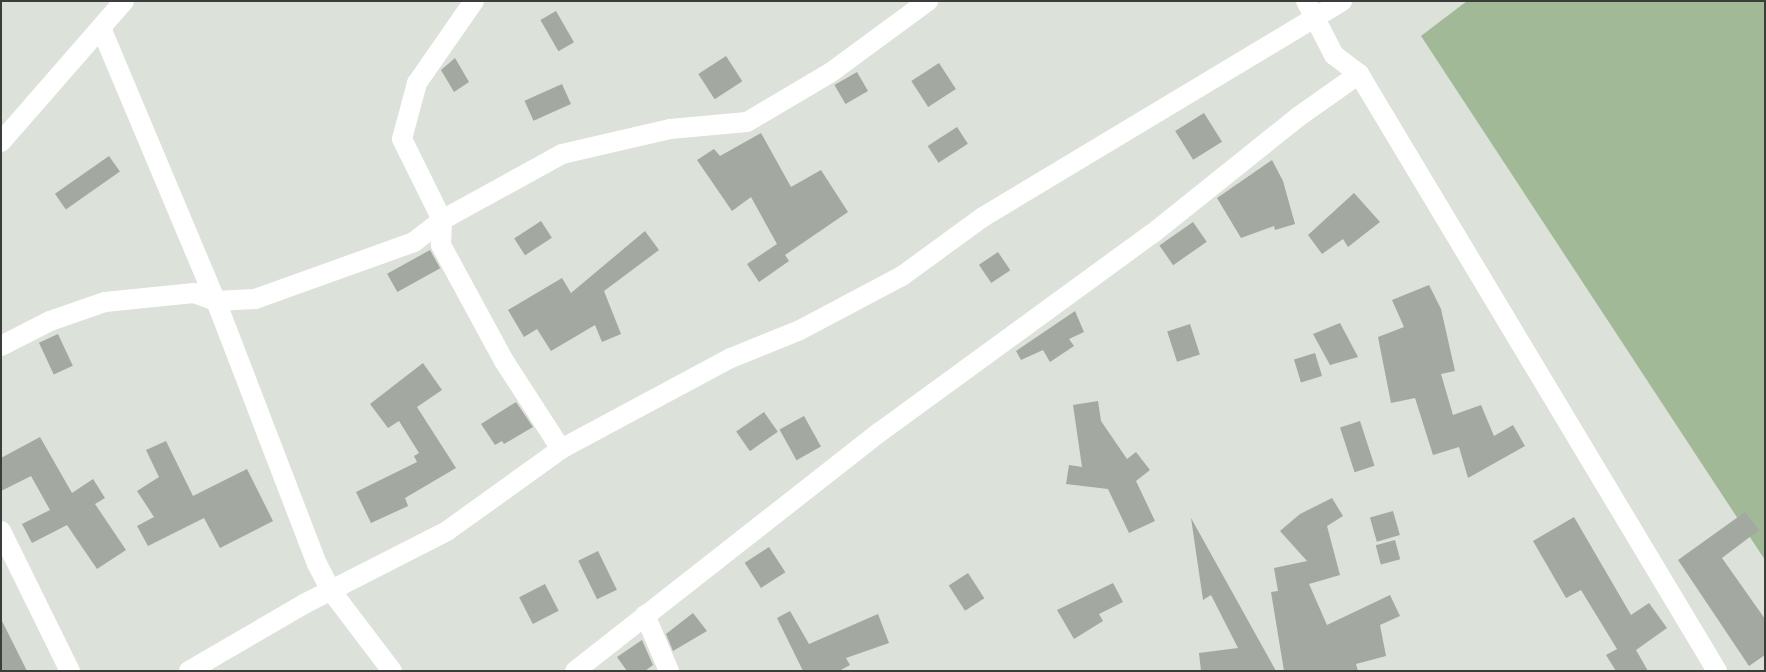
<!DOCTYPE html>
<style>
body{margin:0}
#map{position:relative;width:1766px;height:672px;overflow:hidden;background:#dce1d9;font-family:"DM Sans",sans-serif}
div>[style]{position:absolute}
.green>*{inset:0;background:#a2b997}
.building>*{inset:0;background:#a3a8a1;transform-origin:0 0}
.minor>*{height:20px;margin:-10px;padding:0 10px;transform-origin:10px;border-radius:10px;background:#fff}
span{translate:-50% -50%;white-space:nowrap;text-align:center;line-height:1.15;-webkit-text-stroke:4px #dce1d9;paint-order:stroke}
.frame{position:absolute;inset:0;border:2px solid #3b3d3a;pointer-events:none}
</style>
<div id="map">
<div class="green">
<i style="clip-path:polygon(1467px 1px,1765px 1px,1765px 560px,1421px 36px)"></i>
</div>
<div class="building">
<i style="left:556px;top:11px;width:36px;height:18px;rotate:60deg"></i>
<i style="left:726px;top:56px;width:30px;height:33px;rotate:57deg"></i>
<i style="clip-path:polygon(455px 58px,469px 82px,454px 92px,441px 70px)"></i>
<i style="left:939px;top:63px;width:31px;height:33px;rotate:57deg"></i>
<i style="left:857px;top:72px;width:22px;height:26px;rotate:60deg"></i>
<i style="left:562px;top:84px;width:22px;height:41px;rotate:66deg"></i>
<i style="left:1204px;top:113px;width:34px;height:34px;rotate:58deg"></i>
<i style="left:957px;top:127px;width:20px;height:35px;rotate:57deg"></i>
<i style="clip-path:polygon(761px 133px,791px 187px,821px 170px,848px 212px,785px 255px,789px 261px,759px 282px,747px 264px,777px 244px,751px 197px,732px 211px,697px 160px,714px 149px,720px 156px)"></i>
<i style="left:109px;top:156px;width:19px;height:66px;rotate:55deg"></i>
<i style="clip-path:polygon(1272px 160px,1283px 181px,1295px 224px,1275px 230px,1274px 226px,1241px 238px,1217px 198px)"></i>
<i style="clip-path:polygon(1354px 193px,1380px 222px,1348px 247px,1343px 239px,1322px 254px,1308px 235px)"></i>
<i style="left:541px;top:221px;width:20px;height:32px;rotate:57deg"></i>
<i style="left:1193px;top:222px;width:24px;height:41px;rotate:55deg"></i>
<i style="clip-path:polygon(645px 231px,659px 250px,604px 291px,621px 334px,602px 342px,595px 325px,551px 351px,537px 329px,524px 337px,508px 310px,562px 278px,571px 293px)"></i>
<i style="left:430px;top:250px;width:21px;height:49px;rotate:61deg"></i>
<i style="left:998px;top:252px;width:22px;height:23px;rotate:56deg"></i>
<i style="clip-path:polygon(1429px 285px,1441px 309px,1455px 371px,1441px 374px,1453px 415px,1481px 405px,1494px 436px,1513px 425px,1525px 446px,1468px 478px,1459px 447px,1433px 455px,1415px 398px,1391px 403px,1378px 337px,1404px 327px,1392px 300px)"></i>
<i style="clip-path:polygon(1075px 311px,1084px 332px,1069px 339px,1074px 346px,1050px 362px,1043px 350px,1021px 360px,1016px 351px)"></i>
<i style="clip-path:polygon(1340px 323px,1358px 357px,1330px 365px,1313px 334px)"></i>
<i style="left:1190px;top:324px;width:32px;height:24px;rotate:72deg"></i>
<i style="left:58px;top:334px;width:35px;height:21px;rotate:65deg"></i>
<i style="left:1315px;top:353px;width:24px;height:22px;rotate:73deg"></i>
<i style="clip-path:polygon(423px 363px,442px 390px,417px 407px,456px 468px,405px 498px,408px 506px,371px 523px,356px 492px,417px 462px,414px 456px,419px 453px,399px 421px,388px 428px,370px 404px)"></i>
<i style="clip-path:polygon(1098px 401px,1101px 421px,1127px 459px,1136px 452px,1150px 470px,1136px 481px,1155px 521px,1129px 533px,1108px 489px,1066px 484px,1069px 465px,1082px 467px,1073px 405px)"></i>
<i style="clip-path:polygon(516px 402px,533px 427px,504px 444px,502px 441px,495px 445px,481px 424px)"></i>
<i style="left:764px;top:412px;width:24px;height:34px;rotate:55deg"></i>
<i style="left:804px;top:416px;width:35px;height:28px;rotate:61deg"></i>
<i style="left:1360px;top:421px;width:47px;height:21px;rotate:72deg"></i>
<i style="clip-path:polygon(40px 437px,72px 493px,93px 479px,105px 498px,95px 504px,126px 550px,97px 569px,67px 525px,32px 543px,22px 524px,50px 510px,31px 476px,1px 491px,1px 458px)"></i>
<i style="clip-path:polygon(166px 441px,193px 496px,247px 469px,273px 521px,220px 548px,204px 518px,148px 546px,137px 526px,154px 517px,137px 491px,159px 477px,146px 450px)"></i>
<i style="clip-path:polygon(1332px 498px,1343px 516px,1327px 526px,1340px 575px,1309px 584px,1327px 625px,1390px 595px,1400px 616px,1380px 625px,1386px 656px,1356px 664px,1358px 671px,1284px 671px,1271px 592px,1278px 591px,1274px 568px,1307px 561px,1280px 531px,1300px 514px)"></i>
<i style="left:1393px;top:511px;width:25px;height:24px;rotate:74deg"></i>
<i style="clip-path:polygon(1745px 512px,1759px 530px,1722px 558px,1765px 619px,1765px 655px,1749px 666px,1678px 560px)"></i>
<i style="clip-path:polygon(1574px 517px,1631px 615px,1649px 603px,1667px 628px,1636px 650px,1648px 671px,1616px 671px,1606px 655px,1617px 649px,1581px 590px,1566px 598px,1533px 541px)"></i>
<i style="clip-path:polygon(1191px 518px,1276px 671px,1201px 671px,1199px 653px,1238px 648px,1211px 595px,1203px 600px)"></i>
<i style="left:1395px;top:540px;width:20px;height:20px;rotate:75deg"></i>
<i style="left:769px;top:547px;width:30px;height:29px;rotate:57deg"></i>
<i style="left:598px;top:551px;width:43px;height:22px;rotate:64deg"></i>
<i style="left:968px;top:573px;width:30px;height:23px;rotate:57deg"></i>
<i style="clip-path:polygon(1113px 583px,1123px 602px,1099px 614px,1103px 621px,1074px 639px,1057px 610px)"></i>
<i style="left:545px;top:584px;width:30px;height:29px;rotate:63deg"></i>
<i style="clip-path:polygon(790px 611px,809px 644px,878px 614px,889px 643px,846px 658px,850px 665px,839px 671px,803px 671px,777px 618px)"></i>
<i style="clip-path:polygon(693px 613px,707px 631px,673px 651px,666px 634px)"></i>
<i style="clip-path:polygon(1px 619px,27px 671px,1px 671px)"></i>
<i style="clip-path:polygon(642px 640px,653px 665px,645px 671px,627px 671px,617px 657px)"></i>
</div>
<div class="minor">
<i style="left:474px;top:1px;width:100px;rotate:124.8deg"></i>
<i style="left:417px;top:83px;width:58px;rotate:105deg"></i>
<i style="left:402px;top:139px;width:90px;rotate:63.7deg"></i>
<i style="left:442px;top:220px;width:25px;rotate:92deg"></i>
<i style="left:441px;top:245px;width:132px;rotate:61.5deg"></i>
<i style="left:504px;top:361px;width:105px;rotate:57.1deg"></i>
<i style="left:1306px;top:1px;width:61px;rotate:62.6deg"></i>
<i style="left:1334px;top:55px;width:31px;rotate:37deg"></i>
<i style="left:1359px;top:74px;width:696px;rotate:59.05deg"></i>
<i style="left:101px;top:28px;width:296px;rotate:67.2deg"></i>
<i style="left:216px;top:301px;width:282px;rotate:69deg"></i>
<i style="left:317px;top:564px;width:32px;rotate:62deg"></i>
<i style="left:332px;top:592px;width:99px;rotate:52.8deg"></i>
<i style="left:1px;top:142px;width:187px;rotate:-48.9deg"></i>
<i style="left:1px;top:346px;width:55px;rotate:-27deg"></i>
<i style="left:50px;top:321px;width:58px;rotate:-19.1deg"></i>
<i style="left:105px;top:302px;width:89px;rotate:-5.8deg"></i>
<i style="left:194px;top:293px;width:23px;rotate:20deg"></i>
<i style="left:216px;top:301px;width:39px;rotate:-3deg"></i>
<i style="left:255px;top:299px;width:169px;rotate:-19.7deg"></i>
<i style="left:414px;top:242px;width:36px;rotate:-38deg"></i>
<i style="left:442px;top:220px;width:137px;rotate:-28.8deg"></i>
<i style="left:562px;top:154px;width:111px;rotate:-13deg"></i>
<i style="left:670px;top:129px;width:77px;rotate:-5.2deg"></i>
<i style="left:747px;top:122px;width:96px;rotate:-30.6deg"></i>
<i style="left:830px;top:73px;width:122px;rotate:-36.3deg"></i>
<i style="left:1px;top:531px;width:156px;rotate:63.8deg"></i>
<i style="left:645px;top:615px;width:61px;rotate:66.8deg"></i>
<i style="left:189px;top:671px;width:133px;rotate:-30.2deg"></i>
<i style="left:304px;top:604px;width:161px;rotate:-27deg"></i>
<i style="left:447px;top:531px;width:140px;rotate:-35.7deg"></i>
<i style="left:561px;top:449px;width:193px;rotate:-28.2deg"></i>
<i style="left:731px;top:358px;width:74px;rotate:-22.1deg"></i>
<i style="left:800px;top:330px;width:115px;rotate:-27.9deg"></i>
<i style="left:902px;top:276px;width:100px;rotate:-36.1deg"></i>
<i style="left:983px;top:217px;width:419px;rotate:-31deg"></i>
<i style="left:575px;top:671px;width:387px;rotate:-38.1deg"></i>
<i style="left:880px;top:432px;width:336px;rotate:-36.1deg"></i>
<i style="left:1152px;top:234px;width:187px;rotate:-38.7deg"></i>
<i style="left:1298px;top:117px;width:75px;rotate:-35.2deg"></i>
</div>
<div class="frame"></div>
</div>
